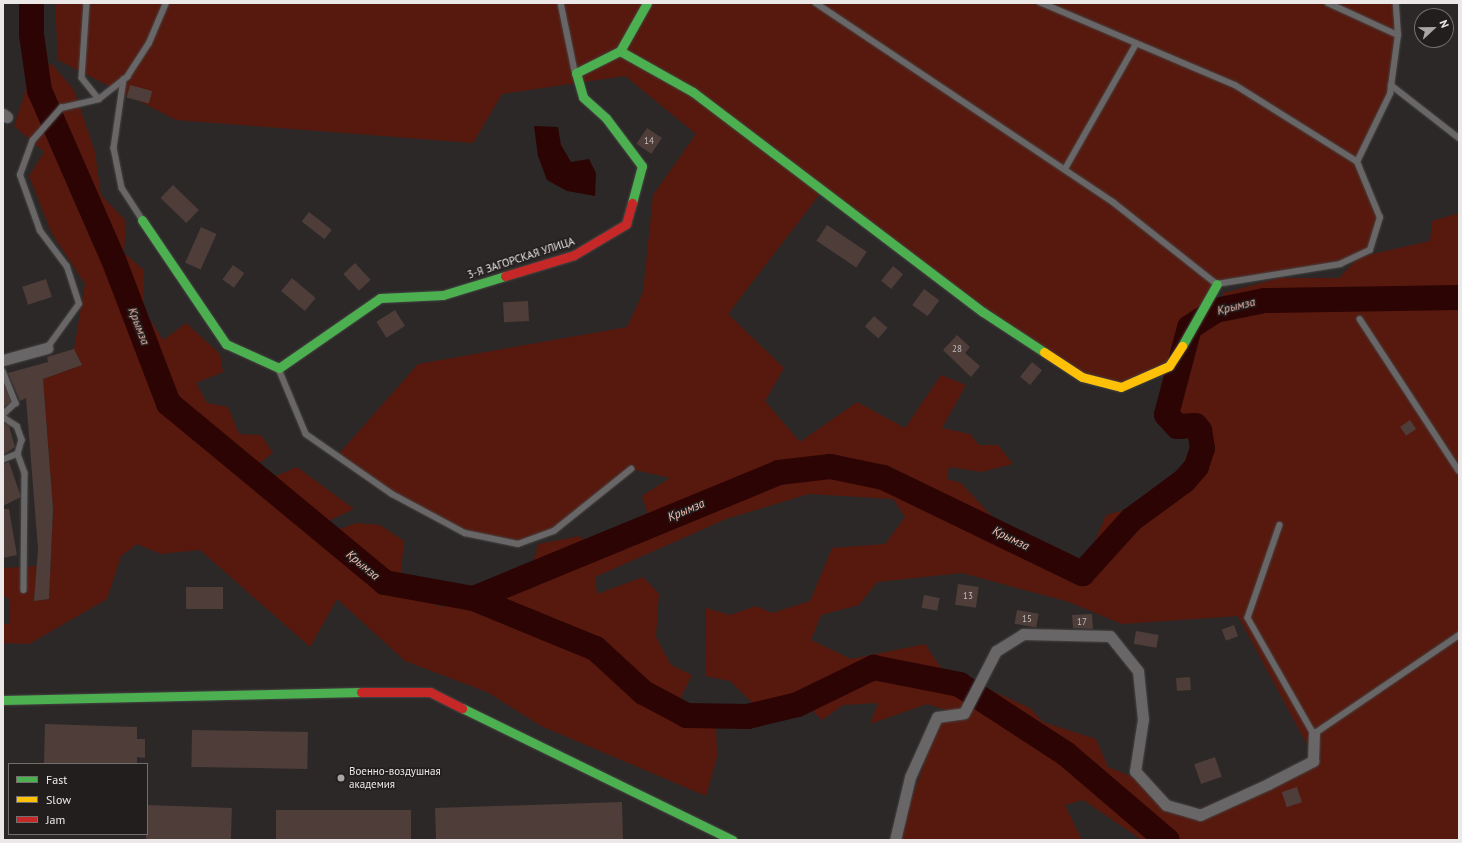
<!DOCTYPE html>
<meta charset="utf-8">
<style>
body{margin:0}
#map{position:relative;width:1462px;height:843px;overflow:hidden;background:#2b2827;font-family:"PT Sans",sans-serif}
div>[style]{position:absolute}
.green>*{inset:0;background:#57190e}
.water>*{inset:0;background:#2d0404}
.river>*{height:25px;margin:-12.5px;padding:0 12.5px;transform-origin:12.5px;border-radius:12.5px;background:#2d0404}
.building>*{inset:0;background:#4e3d39;transform-origin:0 0}
.roads{filter:drop-shadow(0 0 1px #464444) drop-shadow(0 0 1px #464444)}
.lane>*{height:5.5px;margin:-2.75px;padding:0 2.75px;transform-origin:2.75px;border-radius:2.75px;background:#686666}
.street>*{height:11px;margin:-5.5px;padding:0 5.5px;transform-origin:5.5px;border-radius:5.5px;background:#686666}
.fast>*{height:9px;margin:-4.5px;padding:0 4.5px;transform-origin:4.5px;border-radius:4.5px;background:#4caf50}
.slow>*{height:9px;margin:-4.5px;padding:0 4.5px;transform-origin:4.5px;border-radius:4.5px;background:#ffc107}
.jam>*{height:9px;margin:-4.5px;padding:0 4.5px;transform-origin:4.5px;border-radius:4.5px;background:#c62828}
.dots>*{width:11px;height:11px;translate:-50% -50%;box-sizing:border-box;border:2px solid #221e1d;border-radius:50%}
span{translate:-50% -50%;white-space:nowrap;text-align:center;line-height:1.15;-webkit-text-stroke:3px #221e1d;paint-order:stroke}
.number-label{font-size:9px;color:#c4bdbc}
.number-label span{-webkit-text-stroke-width:0}
.street-label{font-size:11px;color:#ebe8e7}
.poi-label{font-size:11px;color:#ebe8e7}
.left{translate:0 -50%;text-align:left}
.water-label{font-size:12px;color:#f3beb3;font-style:italic}
.frame{position:absolute;inset:0;border:4px solid #ebe8e7;pointer-events:none}
.legend{position:absolute;left:8px;top:763px;width:140px;height:72px;box-sizing:border-box;background:#221e1d;border:1px solid #726f6e;margin:0;padding:5px 7px;list-style:none;font-size:12px;color:#ebe8e7}
.legend li{display:flex;align-items:center;gap:8px;height:20px}
.legend b{width:20px;border:1px solid #726f6e}
.north{position:absolute;left:1414px;top:8px;width:40px;height:40px;box-sizing:border-box;background:#221e1d;border:1px solid #726f6e;border-radius:50%;rotate:68deg;font-size:11px;font-weight:700;line-height:16px;text-align:center;color:#ebe8e7}
.north::after{content:'';display:block;margin:auto;width:14px;height:18px;background:#a8a5a4;clip-path:polygon(50% 0,100% 100%,50% 72%,0 100%)}
</style>
<div id="map">
<div class="green">
<i style="clip-path:polygon(evenodd,55px 3px,1396px 3px,1398px 35px,1390px 94px,1358px 162px,1380px 218px,1370px 250px,1340px 264px,1217px 284px,1202px 316px,1224px 308px,1223px 293px,1279px 278px,1339px 278px,1359px 257px,1430px 241px,1432px 221px,1459px 213px,1459px 840px,1142px 840px,1083px 800px,1065px 805px,1082px 840px,898px 840px,937px 725px,962px 715px,927px 704px,870px 724px,878px 703px,843px 705px,822px 720px,801px 700px,765px 715px,730px 681px,705px 676px,706px 608px,730px 615px,756px 606px,772px 613px,810px 601px,832px 548px,885px 544px,905px 517px,893px 499px,809px 494px,726px 519px,595px 577px,597px 594px,643px 577px,659px 594px,656px 637px,671px 665px,692px 675px,678px 703px,716px 721px,717px 757px,706px 796px,541px 726px,487px 692px,405px 661px,337px 599px,310px 647px,200px 550px,161px 554px,137px 544px,121px 556px,107px 599px,29px 644px,3px 643px,3px 624px,10px 624px,9px 599px,3px 595px,3px 568px,37px 566px,34px 601px,49px 599px,53px 509px,43px 379px,82px 365px,74px 349px,85px 284px,51px 232px,29px 176px,44px 152px,14px 126px,26px 89px,51px 63px,74px 90px,95px 152px,101px 195px,126px 221px,124px 253px,144px 270px,144px 310px,163px 340px,186px 323px,220px 354px,223px 372px,196px 383px,207px 403px,228px 407px,239px 434px,261px 435px,273px 453px,252px 469px,257px 484px,297px 467px,354px 509px,330px 520px,334px 531px,357px 523px,380px 525px,404px 541px,399px 591px,442px 607px,528px 580px,538px 544px,580px 536px,593px 551px,654px 534px,642px 496px,670px 478px,631px 469px,554px 531px,518px 544px,465px 533px,392px 494px,337px 456px,418px 364px,627px 327px,643px 292px,653px 195px,696px 134px,625px 76px,502px 94px,473px 143px,176px 120px,58px 60px,55px 3px,823px 190px,1082px 377px,1121px 387px,1168px 366px,1177px 412px,1193px 445px,1164px 499px,1106px 515px,1082px 572px,1030px 557px,961px 483px,947px 479px,949px 467px,981px 472px,1013px 464px,998px 445px,979px 445px,970px 434px,942px 428px,966px 385px,941px 375px,905px 428px,857px 402px,800px 442px,765px 401px,784px 368px,728px 314px,823px 190px,55px 3px,962px 573px,1069px 602px,1122px 624px,1238px 616px,1316px 761px,1184px 815px,1145px 782px,1108px 767px,1096px 739px,1043px 722px,1030px 708px,941px 668px,925px 644px,851px 659px,811px 640px,821px 615px,859px 605px,877px 582px,962px 573px)"></i>
</div>
<div class="water">
<i style="clip-path:polygon(534px 126px,558px 127px,561px 145px,571px 162px,589px 159px,596px 173px,595px 196px,567px 191px,547px 180px,538px 156px)"></i>
</div>
<div class="river">
<i style="left:31px;top:3px;width:31px;rotate:90deg"></i>
<i style="left:31px;top:34px;width:57px;rotate:81.9deg"></i>
<i style="left:39px;top:90px;width:184px;rotate:66.4deg"></i>
<i style="left:113px;top:259px;width:154px;rotate:69.1deg"></i>
<i style="left:168px;top:403px;width:281px;rotate:39.6deg"></i>
<i style="left:384px;top:582px;width:90px;rotate:10.2deg"></i>
<i style="left:473px;top:598px;width:330px;rotate:-22.4deg"></i>
<i style="left:778px;top:472px;width:52px;rotate:-6.6deg"></i>
<i style="left:830px;top:466px;width:54px;rotate:11.7deg"></i>
<i style="left:883px;top:477px;width:221px;rotate:25.8deg"></i>
<i style="left:1082px;top:573px;width:73px;rotate:-47.8deg"></i>
<i style="left:1131px;top:519px;width:66px;rotate:-36.3deg"></i>
<i style="left:1184px;top:480px;width:18px;rotate:-49deg"></i>
<i style="left:1196px;top:466px;width:19px;rotate:-72deg"></i>
<i style="left:1202px;top:448px;width:18px;rotate:-99deg"></i>
<i style="left:1199px;top:430px;width:6px;rotate:-129deg"></i>
<i style="left:1195px;top:425px;width:18px;rotate:177deg"></i>
<i style="left:1177px;top:426px;width:16px;rotate:-133deg"></i>
<i style="left:1166px;top:414px;width:90px;rotate:-75.2deg"></i>
<i style="left:1189px;top:327px;width:31px;rotate:-33deg"></i>
<i style="left:1215px;top:310px;width:50px;rotate:-11.5deg"></i>
<i style="left:1264px;top:300px;width:195px;rotate:-0.9deg"></i>
<i style="left:473px;top:598px;width:132px;rotate:22.3deg"></i>
<i style="left:595px;top:648px;width:65px;rotate:42.5deg"></i>
<i style="left:643px;top:692px;width:49px;rotate:28.1deg"></i>
<i style="left:686px;top:715px;width:61px;rotate:0.9deg"></i>
<i style="left:747px;top:716px;width:51px;rotate:-13.5deg"></i>
<i style="left:797px;top:704px;width:85px;rotate:-26deg"></i>
<i style="left:873px;top:667px;width:88px;rotate:11.2deg"></i>
<i style="left:959px;top:684px;width:126px;rotate:33.1deg"></i>
<i style="left:1065px;top:753px;width:134px;rotate:40.5deg"></i>
</div>
<div class="building">
<i style="left:130px;top:85px;width:23px;height:13px;rotate:15deg"></i>
<i style="left:647px;top:128px;width:18px;height:19px;rotate:34deg"></i>
<i style="left:173px;top:185px;width:36px;height:18px;rotate:44deg"></i>
<i style="left:309px;top:212px;width:29px;height:12px;rotate:38deg"></i>
<i style="left:827px;top:225px;width:48px;height:19px;rotate:34deg"></i>
<i style="left:201px;top:227px;width:17px;height:39px;rotate:24deg"></i>
<i style="left:355px;top:263px;width:23px;height:16px;rotate:47deg"></i>
<i style="left:233px;top:265px;width:14px;height:18px;rotate:36deg"></i>
<i style="left:893px;top:266px;width:13px;height:19px;rotate:39deg"></i>
<i style="left:292px;top:278px;width:31px;height:17px;rotate:40deg"></i>
<i style="left:46px;top:279px;width:19px;height:25px;rotate:72deg"></i>
<i style="left:924px;top:289px;width:19px;height:20px;rotate:36deg"></i>
<i style="left:528px;top:301px;width:20px;height:25px;rotate:87deg"></i>
<i style="left:395px;top:310px;width:19px;height:22px;rotate:58deg"></i>
<i style="left:874px;top:316px;width:18px;height:14px;rotate:41deg"></i>
<i style="clip-path:polygon(957px 335px,970px 347px,965px 353px,980px 366px,971px 377px,943px 350px)"></i>
<i style="clip-path:polygon(74px 349px,82px 365px,43px 379px,53px 509px,49px 599px,34px 601px,38px 549px,26px 398px,20px 401px,8px 373px,48px 362px,47px 357px)"></i>
<i style="left:1032px;top:362px;width:13px;height:19px;rotate:39deg"></i>
<i style="clip-path:polygon(3px 382px,11px 402px,3px 408px)"></i>
<i style="left:1410px;top:420px;width:11px;height:12px;rotate:56deg"></i>
<i style="clip-path:polygon(3px 422px,9px 426px,15px 447px,3px 455px)"></i>
<i style="clip-path:polygon(9px 462px,21px 497px,3px 506px,3px 464px)"></i>
<i style="clip-path:polygon(3px 509px,9px 509px,17px 555px,3px 558px)"></i>
<i style="left:958px;top:584px;width:21px;height:21px;rotate:8deg"></i>
<i style="left:186px;top:587px;width:37px;height:22px"></i>
<i style="left:924px;top:595px;width:16px;height:13px;rotate:11deg"></i>
<i style="left:1017px;top:610px;width:22px;height:14px;rotate:10deg"></i>
<i style="clip-path:polygon(1092px 614px,1093px 629px,1073px 628px,1072px 615px)"></i>
<i style="left:1234px;top:625px;width:12px;height:13px;rotate:70deg"></i>
<i style="left:1136px;top:631px;width:23px;height:13px;rotate:10deg"></i>
<i style="left:1190px;top:677px;width:13px;height:14px;rotate:86deg"></i>
<i style="clip-path:polygon(45px 724px,137px 727px,137px 739px,145px 739px,145px 758px,137px 757px,137px 764px,44px 763px)"></i>
<i style="left:192px;top:730px;width:116px;height:37px;rotate:1deg"></i>
<i style="left:1215px;top:757px;width:21px;height:22px;rotate:71deg"></i>
<i style="left:1297px;top:787px;width:16px;height:16px;rotate:72deg"></i>
<i style="clip-path:polygon(622px 802px,623px 840px,436px 840px,435px 808px)"></i>
<i style="left:147px;top:805px;width:85px;height:35px;rotate:2deg"></i>
<i style="left:411px;top:810px;width:30px;height:135px;rotate:90deg"></i>
</div>
<div class="roads">
<div class="lane">
<i style="left:87px;top:3px;width:75px;rotate:93.8deg"></i>
<i style="left:82px;top:78px;width:27px;rotate:51deg"></i>
<i style="left:561px;top:3px;width:69px;rotate:78.4deg"></i>
<i style="left:816px;top:3px;width:358px;rotate:33.8deg"></i>
<i style="left:1113px;top:202px;width:132px;rotate:38.3deg"></i>
<i style="left:1217px;top:284px;width:125px;rotate:-9.2deg"></i>
<i style="left:1340px;top:264px;width:33px;rotate:-25deg"></i>
<i style="left:1370px;top:250px;width:34px;rotate:-73deg"></i>
<i style="left:1380px;top:218px;width:61px;rotate:-112.3deg"></i>
<i style="left:1357px;top:162px;width:143px;rotate:-147.9deg"></i>
<i style="left:1236px;top:86px;width:213px;rotate:-157deg"></i>
<i style="left:1328px;top:3px;width:77px;rotate:24.6deg"></i>
<i style="left:124px;top:79px;width:70px;rotate:98.2deg"></i>
<i style="left:114px;top:148px;width:41px;rotate:78.7deg"></i>
<i style="left:122px;top:188px;width:37px;rotate:57deg"></i>
<i style="left:1391px;top:85px;width:86px;rotate:37.9deg"></i>
<i style="left:1357px;top:162px;width:76px;rotate:-64.1deg"></i>
<i style="left:1390px;top:94px;width:60px;rotate:-82.3deg"></i>
<i style="left:1398px;top:35px;width:32px;rotate:-94deg"></i>
<i style="left:1065px;top:169px;width:144px;rotate:-60.4deg"></i>
<i style="left:1360px;top:319px;width:181px;rotate:56.9deg"></i>
<i style="left:47px;top:348px;width:54px;rotate:-54deg"></i>
<i style="left:79px;top:304px;width:39px;rotate:-108deg"></i>
<i style="left:67px;top:267px;width:45px;rotate:-126.9deg"></i>
<i style="left:40px;top:231px;width:59px;rotate:-109.7deg"></i>
<i style="left:20px;top:175px;width:37px;rotate:-70deg"></i>
<i style="left:33px;top:140px;width:43px;rotate:-48.8deg"></i>
<i style="left:61px;top:108px;width:39px;rotate:-13deg"></i>
<i style="left:99px;top:99px;width:36px;rotate:-38deg"></i>
<i style="left:127px;top:77px;width:40px;rotate:-57.1deg"></i>
<i style="left:149px;top:43px;width:43px;rotate:-67deg"></i>
<i style="left:279px;top:369px;width:70px;rotate:67.4deg"></i>
<i style="left:306px;top:434px;width:105px;rotate:34.9deg"></i>
<i style="left:392px;top:494px;width:83px;rotate:28.1deg"></i>
<i style="left:465px;top:533px;width:54px;rotate:11.7deg"></i>
<i style="left:518px;top:544px;width:38px;rotate:-20deg"></i>
<i style="left:554px;top:531px;width:99px;rotate:-38.8deg"></i>
<i style="left:3px;top:371px;width:35px;rotate:68deg"></i>
<i style="left:16px;top:403px;width:18px;rotate:137deg"></i>
<i style="left:3px;top:417px;width:17px;rotate:33deg"></i>
<i style="left:17px;top:426px;width:15px;rotate:70deg"></i>
<i style="left:22px;top:440px;width:15px;rotate:106deg"></i>
<i style="left:18px;top:454px;width:16px;rotate:158deg"></i>
<i style="left:18px;top:454px;width:20px;rotate:70deg"></i>
<i style="left:25px;top:473px;width:117px;rotate:90.5deg"></i>
<i style="left:1280px;top:525px;width:98px;rotate:109deg"></i>
<i style="left:1248px;top:618px;width:133px;rotate:60.4deg"></i>
<i style="left:1314px;top:734px;width:176px;rotate:-34.3deg"></i>
</div>
<div class="street">
<i style="left:3px;top:114px;width:5px;rotate:37deg"></i>
<i style="left:3px;top:360px;width:46px;rotate:-15.3deg"></i>
<i style="left:895px;top:840px;width:65px;rotate:-76.6deg"></i>
<i style="left:910px;top:777px;width:66px;rotate:-65.8deg"></i>
<i style="left:937px;top:717px;width:27px;rotate:-8deg"></i>
<i style="left:964px;top:713px;width:70px;rotate:-62.7deg"></i>
<i style="left:996px;top:651px;width:32px;rotate:-32deg"></i>
<i style="left:1023px;top:634px;width:87px;rotate:1.3deg"></i>
<i style="left:1110px;top:636px;width:45px;rotate:51.3deg"></i>
<i style="left:1138px;top:671px;width:48px;rotate:84.1deg"></i>
<i style="left:1143px;top:719px;width:53px;rotate:98.7deg"></i>
<i style="left:1135px;top:771px;width:46px;rotate:47.6deg"></i>
<i style="left:1166px;top:805px;width:35px;rotate:16deg"></i>
<i style="left:1200px;top:815px;width:75px;rotate:-24.5deg"></i>
<i style="left:1268px;top:784px;width:51px;rotate:-27.1deg"></i>
<i style="left:1313px;top:761px;width:27px;rotate:-88deg"></i>
</div>
<div class="fast">
<i style="left:620px;top:51px;width:84px;rotate:29.3deg"></i>
<i style="left:693px;top:92px;width:364px;rotate:37.2deg"></i>
<i style="left:983px;top:312px;width:73px;rotate:33.3deg"></i>
<i style="left:632px;top:203px;width:38px;rotate:-75deg"></i>
<i style="left:642px;top:166px;width:60px;rotate:-126.9deg"></i>
<i style="left:606px;top:118px;width:31px;rotate:-138deg"></i>
<i style="left:583px;top:97px;width:25px;rotate:-106deg"></i>
<i style="left:576px;top:73px;width:49px;rotate:-26.6deg"></i>
<i style="left:620px;top:51px;width:55px;rotate:-60.6deg"></i>
<i style="left:142px;top:220px;width:150px;rotate:55.9deg"></i>
<i style="left:226px;top:344px;width:58px;rotate:24.4deg"></i>
<i style="left:279px;top:368px;width:123px;rotate:-34.7deg"></i>
<i style="left:380px;top:298px;width:63px;rotate:-2.7deg"></i>
<i style="left:443px;top:295px;width:65px;rotate:-17deg"></i>
<i style="left:1182px;top:346px;width:71px;rotate:-60.6deg"></i>
<i style="left:3px;top:700px;width:358px;rotate:-1.3deg"></i>
<i style="left:462px;top:708px;width:301px;rotate:26deg"></i>
</div>
<div class="slow">
<i style="left:1044px;top:352px;width:45px;rotate:33.3deg"></i>
<i style="left:1082px;top:377px;width:40px;rotate:14.4deg"></i>
<i style="left:1121px;top:387px;width:52px;rotate:-23.6deg"></i>
<i style="left:1169px;top:366px;width:24px;rotate:-57deg"></i>
</div>
<div class="jam">
<i style="left:505px;top:276px;width:72px;rotate:-16.9deg"></i>
<i style="left:574px;top:255px;width:61px;rotate:-30.8deg"></i>
<i style="left:626px;top:224px;width:22px;rotate:-74deg"></i>
<i style="left:361px;top:692px;width:69px"></i>
<i style="left:430px;top:692px;width:36px;rotate:27deg"></i>
</div>
</div>
<div class="dots">
<i style="left:341px;top:778px;background:#a8a5a4"></i>
</div>
<div class="number-label">
<span style="left:649px;top:141px">14</span>
<span style="left:957px;top:349px">28</span>
<span style="left:968px;top:596px">13</span>
<span style="left:1027px;top:619px">15</span>
<span style="left:1082px;top:622px">17</span>
</div>
<div class="street-label">
<span style="left:521px;top:258px;rotate:-18deg">3-Я ЗАГОРСКАЯ УЛИЦА</span>
</div>
<div class="poi-label">
<span class="left" style="left:349px;top:778px">Военно-воздушная<br>академия</span>
</div>
<div class="water-label">
<span style="left:1236px;top:306px;rotate:-14deg">Крымза</span>
<span style="left:139px;top:326px;rotate:69deg">Крымза</span>
<span style="left:686px;top:510px;rotate:-23deg">Крымза</span>
<span style="left:1011px;top:538px;rotate:26deg">Крымза</span>
<span style="left:363px;top:565px;rotate:40deg">Крымза</span>
</div>
<div class="frame"></div>
<ul class="legend">
<li><b style="height:5px;background:#4caf50"></b>Fast</li>
<li><b style="height:5px;background:#ffc107"></b>Slow</li>
<li><b style="height:5px;background:#c62828"></b>Jam</li>
</ul>
<div class="north">N</div>
</div>
